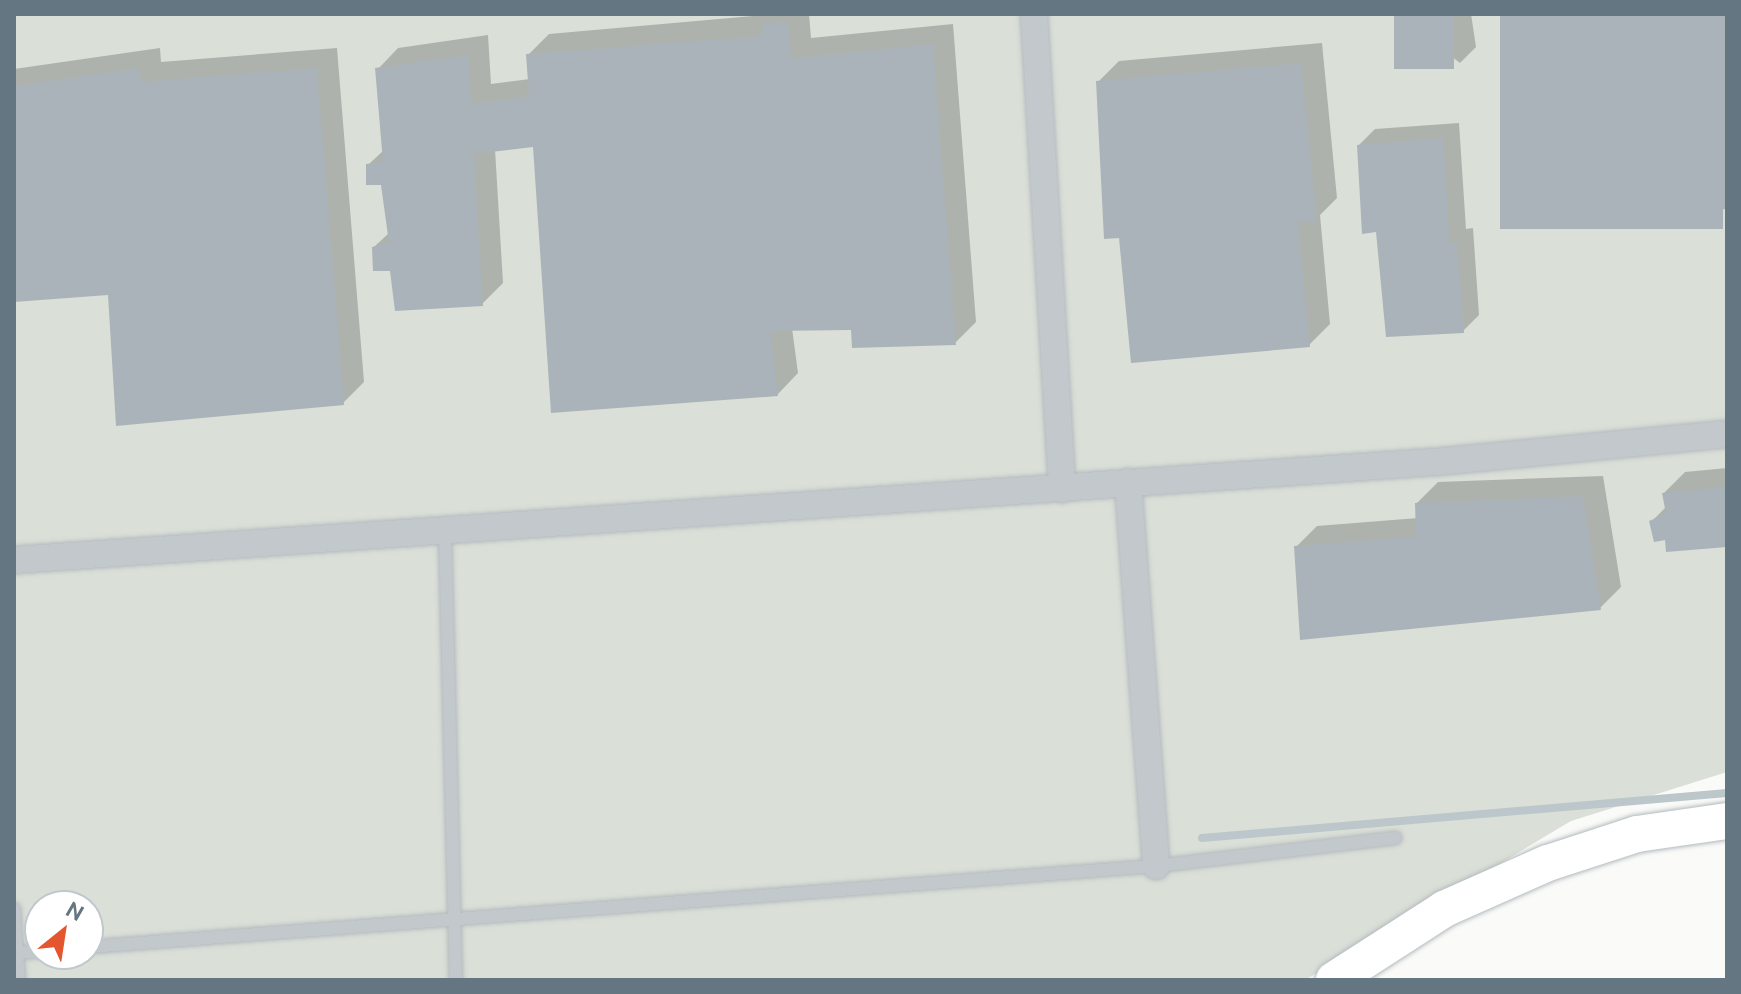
<!DOCTYPE html>
<style>
body{margin:0}
#map{position:relative;width:1741px;height:994px;overflow:hidden;background:#fafaf8;font-family:Ubuntu,sans-serif}
div>[style]{position:absolute}
.green>*{inset:0;background:#dadfd7}
.shadow>*{inset:0;background:#0003}
.stream>*{height:8px;margin:-4px;padding:0 4px;transform-origin:4px;border-radius:4px;background:#bbc7cb}
.building>*{inset:0;background:#aab3b9;transform-origin:0 0}
.roads{filter:drop-shadow(0 0 2px #b3babf) drop-shadow(0 0 2px #b3babf)}
.lane>*{height:12px;margin:-6px;padding:0 6px;transform-origin:6px;border-radius:6px;background:#c3c8cc}
.street>*{height:26px;margin:-13px;padding:0 13px;transform-origin:13px;border-radius:13px;background:#c3c8cc}
.secondary>*{height:36px;margin:-18px;padding:0 18px;transform-origin:18px;border-radius:18px;background:#fff}
span{translate:-50% -50%;white-space:nowrap;text-align:center;line-height:1.15;-webkit-text-stroke:8px #fff;paint-order:stroke}
.frame{position:absolute;inset:0;border:16px solid #657683;pointer-events:none}
.north{position:absolute;left:24px;top:890px;width:80px;height:80px;box-sizing:border-box;background:#fff;border:2px solid #c1c8cd;border-radius:50%;rotate:30deg;font-size:22px;font-weight:700;line-height:32px;text-align:center;color:#657683}
.north::after{content:'';display:block;margin:auto;width:28px;height:36px;background:#e4572e;clip-path:polygon(50% 0,100% 100%,50% 72%,0 100%)}
</style>
<div id="map">
<div class="green">
<i style="clip-path:polygon(evenodd,14px 14px,1727px 14px,1727px 772px,1571px 821px,1305px 980px,14px 980px,14px 14px,40px 906px,88px 906px,88px 954px,40px 954px,40px 906px)"></i>
</div>
<div class="shadow">
<i style="clip-path:polygon(774px 14px,809px 14px,811px 38px,953px 24px,976px 322px,955px 343px,853px 328px,792px 328px,798px 373px,778px 394px,535px 145px,495px 149px,503px 283px,482px 304px,392px 269px,374px 247px,390px 232px,383px 183px,368px 165px,384px 150px,378px 69px,398px 48px,488px 35px,491px 84px,530px 79px,528px 55px,549px 34px)"></i>
<i style="clip-path:polygon(1396px 14px,1471px 14px,1476px 47px,1460px 63px)"></i>
<i style="clip-path:polygon(1502px 14px,1727px 14px,1727px 209px,1518px 226px)"></i>
<i style="clip-path:polygon(1322px 43px,1337px 198px,1320px 215px,1330px 324px,1309px 345px,1121px 236px,1098px 82px,1119px 61px)"></i>
<i style="clip-path:polygon(160px 48px,161px 62px,337px 48px,364px 382px,343px 403px,110px 293px,14px 300px,14px 69px)"></i>
<i style="clip-path:polygon(1459px 123px,1466px 229px,1473px 228px,1479px 315px,1463px 331px,1377px 230px,1359px 145px,1375px 129px)"></i>
<i style="clip-path:polygon(1727px 468px,1727px 545px,1667px 537px,1651px 522px,1667px 506px,1664px 493px,1685px 472px)"></i>
<i style="clip-path:polygon(1603px 476px,1621px 587px,1600px 608px,1296px 547px,1317px 526px,1418px 518px,1417px 503px,1438px 482px)"></i>
</div>
<div class="stream">
<i style="left:1202px;top:838px;width:527px;rotate:-4.9deg"></i>
</div>
<div class="building">
<i style="left:1394px;top:14px;width:60px;height:55px"></i>
<i style="left:1500px;top:14px;width:223px;height:215px"></i>
<i style="clip-path:polygon(788px 22px,791px 58px,933px 44px,956px 345px,852px 348px,851px 330px,770px 331px,778px 396px,551px 413px,533px 147px,474px 154px,483px 306px,395px 311px,390px 271px,373px 271px,372px 247px,389px 243px,381px 185px,366px 185px,366px 164px,383px 162px,375px 68px,468px 55px,471px 104px,529px 96px,526px 54px,762px 36px,763px 23px)"></i>
<i style="clip-path:polygon(1301px 63px,1317px 221px,1298px 222px,1310px 347px,1131px 363px,1119px 238px,1104px 239px,1096px 81px)"></i>
<i style="clip-path:polygon(139px 68px,141px 82px,317px 68px,344px 405px,116px 426px,108px 295px,14px 302px,14px 86px)"></i>
<i style="clip-path:polygon(1443px 138px,1450px 244px,1457px 243px,1464px 333px,1386px 337px,1376px 232px,1362px 234px,1357px 145px)"></i>
<i style="clip-path:polygon(1727px 487px,1727px 547px,1666px 552px,1665px 540px,1654px 542px,1649px 521px,1666px 514px,1662px 493px)"></i>
<i style="clip-path:polygon(1583px 496px,1601px 610px,1300px 640px,1294px 546px,1416px 537px,1415px 503px)"></i>
</div>
<div class="roads">
<div class="lane">
<i style="left:445px;top:532px;width:448px;rotate:88.6deg"></i>
<i style="left:14px;top:909px;width:71px;rotate:86deg"></i>
<i style="left:88px;top:947px;width:1071px;rotate:-4.34deg"></i>
<i style="left:1156px;top:866px;width:241px;rotate:-6.7deg"></i>
<i style="left:14px;top:953px;width:26px;rotate:-4deg"></i>
</div>
<div class="street">
<i style="left:1034px;top:14px;width:476px;rotate:86.6deg"></i>
<i style="left:1128px;top:482px;width:385px;rotate:85.8deg"></i>
<i style="left:14px;top:560px;width:1435px;rotate:-3.95deg"></i>
<i style="left:1446px;top:461px;width:282px;rotate:-5.5deg"></i>
</div>
<div class="secondary">
<i style="left:1334px;top:980px;width:131px;rotate:-32.8deg"></i>
<i style="left:1444px;top:909px;width:114px;rotate:-23.9deg"></i>
<i style="left:1548px;top:863px;width:94px;rotate:-18deg"></i>
<i style="left:1637px;top:834px;width:91px;rotate:-8.2deg"></i>
</div>
</div>
<div class="frame"></div>
<div class="north">N</div>
</div>
